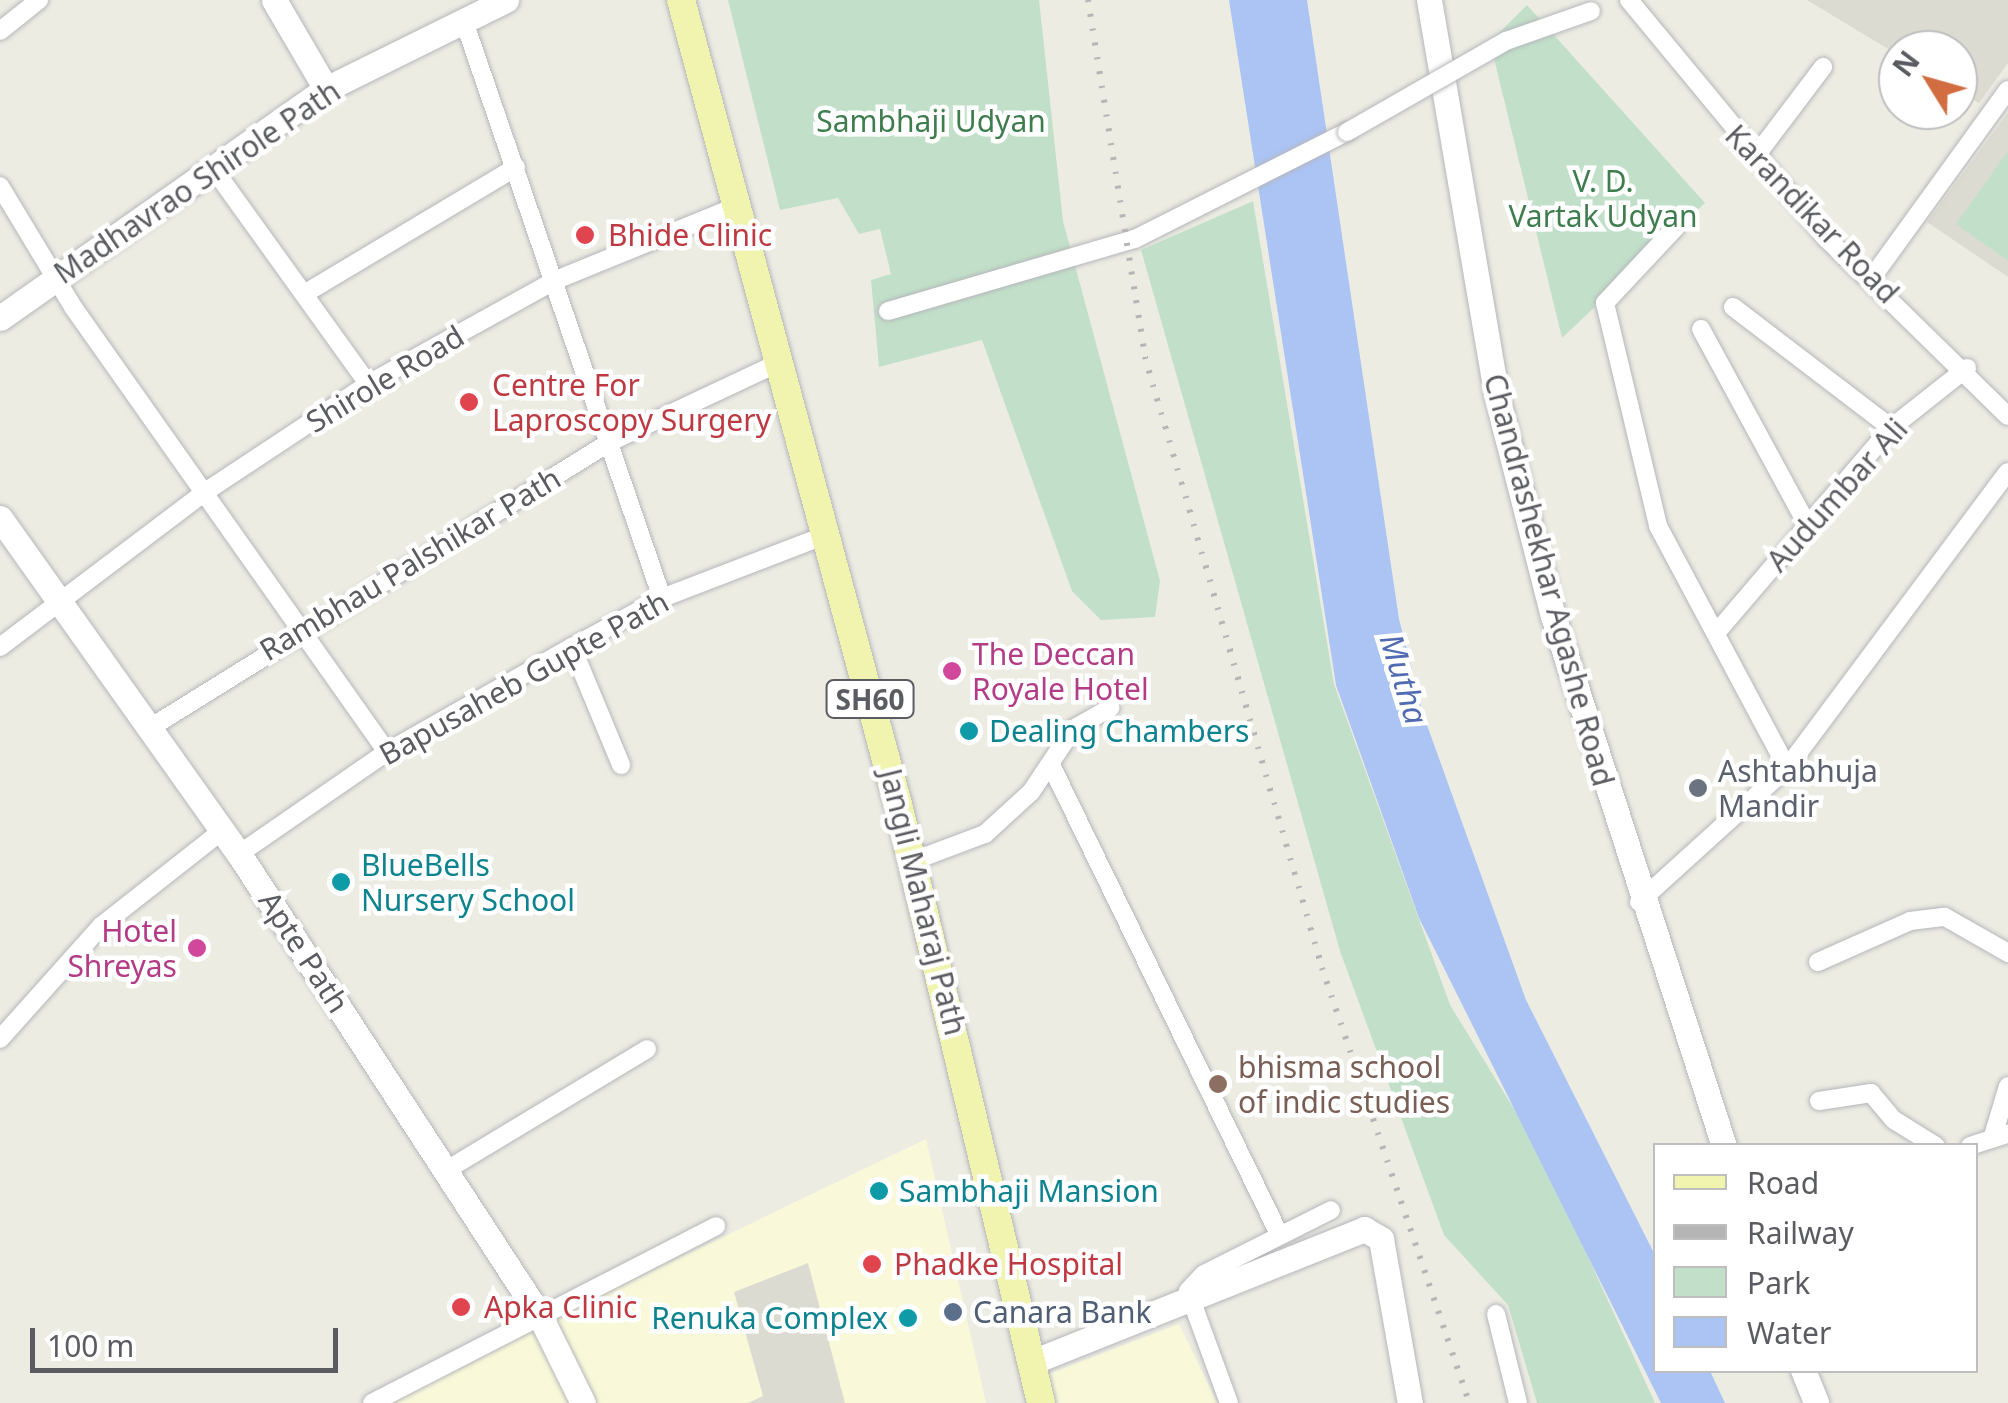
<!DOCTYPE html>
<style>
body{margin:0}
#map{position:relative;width:2008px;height:1403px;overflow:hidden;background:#ecece3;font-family:"Noto Sans",sans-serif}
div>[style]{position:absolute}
.commercial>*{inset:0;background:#f9f9da}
.education>*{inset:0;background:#dbdbd1}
.green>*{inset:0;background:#c2e0c9}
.water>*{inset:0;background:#abc4f4}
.roads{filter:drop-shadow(0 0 2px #b5b6bb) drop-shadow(0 0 2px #b5b6bb)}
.street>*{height:18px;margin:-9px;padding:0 9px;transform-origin:9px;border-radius:9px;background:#fff}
.secondary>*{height:25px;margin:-12.5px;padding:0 12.5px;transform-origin:12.5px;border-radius:12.5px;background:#fff}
.primary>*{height:28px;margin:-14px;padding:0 14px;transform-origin:14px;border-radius:14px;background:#f0f4af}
.rail>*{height:6px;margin-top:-3px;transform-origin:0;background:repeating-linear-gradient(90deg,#b5b5b6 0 2.5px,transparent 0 14.5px)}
.bridges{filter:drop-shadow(0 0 2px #b5b6bb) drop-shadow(0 0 2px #b5b6bb)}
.street-bridge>*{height:18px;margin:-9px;padding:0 9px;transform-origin:9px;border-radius:9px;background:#fff}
.dots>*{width:28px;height:28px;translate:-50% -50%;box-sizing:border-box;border:5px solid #fff;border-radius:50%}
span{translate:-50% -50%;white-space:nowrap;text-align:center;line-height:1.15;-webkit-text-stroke:9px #fff;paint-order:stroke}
.shield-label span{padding:2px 8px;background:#fff;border:2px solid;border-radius:8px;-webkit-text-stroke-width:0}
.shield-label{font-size:28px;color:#5b5c61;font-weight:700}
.park-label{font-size:30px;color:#3f7d4f}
.street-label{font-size:30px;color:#5b5c61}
.health-label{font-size:30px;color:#be3a42}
.left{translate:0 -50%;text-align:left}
.hotel-label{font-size:30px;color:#b23c85}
.right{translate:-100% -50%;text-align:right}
.culture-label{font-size:30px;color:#0d838f}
.worship-label{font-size:30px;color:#5b616d}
.education-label{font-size:30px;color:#785e54}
.service-label{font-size:30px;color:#4e5e75}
.water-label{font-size:32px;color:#516bb3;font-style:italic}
.legend{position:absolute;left:1653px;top:1143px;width:325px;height:230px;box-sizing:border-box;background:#fff;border:2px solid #bdbec0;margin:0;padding:12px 18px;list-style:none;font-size:30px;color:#5b5c61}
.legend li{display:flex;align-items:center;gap:20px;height:50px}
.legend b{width:50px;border:2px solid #bdbec0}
.north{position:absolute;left:1878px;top:30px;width:100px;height:100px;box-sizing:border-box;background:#fff;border:2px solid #bdbec0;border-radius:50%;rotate:307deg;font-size:28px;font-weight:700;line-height:40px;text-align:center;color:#5b5c61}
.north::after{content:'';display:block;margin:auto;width:35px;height:45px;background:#d26d42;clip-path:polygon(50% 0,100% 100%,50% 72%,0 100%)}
.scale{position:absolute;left:30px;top:1328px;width:308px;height:45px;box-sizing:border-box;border:5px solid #5b5c61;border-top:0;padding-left:12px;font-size:30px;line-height:35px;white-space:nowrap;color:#5b5c61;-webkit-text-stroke:8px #fff;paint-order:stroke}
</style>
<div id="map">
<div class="commercial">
<i style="clip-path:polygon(926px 1139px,986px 1403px,386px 1403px,528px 1331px)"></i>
<i style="clip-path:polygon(1179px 1324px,1217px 1403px,1054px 1403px,1046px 1375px)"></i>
</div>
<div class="education">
<i style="clip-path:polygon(1807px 0,2008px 0,2008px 63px,1979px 103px,1958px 91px,1958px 50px,1898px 55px)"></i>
<i style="clip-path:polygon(2008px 113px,2008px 277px,1927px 222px)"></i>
<i style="clip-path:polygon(808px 1263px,845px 1403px,748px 1403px,763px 1396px,734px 1292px)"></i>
</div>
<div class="green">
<i style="clip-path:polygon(728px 0,1039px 0,1063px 221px,1160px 581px,1155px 617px,1101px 620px,1072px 591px,982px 340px,879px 367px,871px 280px,891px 274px,880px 229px,859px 234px,838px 198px,780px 210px)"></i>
<i style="clip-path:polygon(1527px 5px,1705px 203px,1562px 338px,1490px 42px)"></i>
<i style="clip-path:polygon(2008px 151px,2008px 261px,1956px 224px)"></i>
<i style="clip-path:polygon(1253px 201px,1334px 684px,1450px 1005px,1538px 1148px,1655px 1403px,1537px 1403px,1508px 1305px,1444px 1235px,1340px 951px,1141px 250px)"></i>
</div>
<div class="water">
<i style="clip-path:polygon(1229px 0,1307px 0,1399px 619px,1423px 714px,1526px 1000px,1655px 1255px,1656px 1370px,1710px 1371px,1725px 1403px,1661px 1403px,1419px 918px,1336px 685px)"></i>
</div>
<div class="roads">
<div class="street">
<i style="left:1629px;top:0;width:306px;rotate:50.4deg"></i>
<i style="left:1824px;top:236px;width:257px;rotate:44.4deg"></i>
<i style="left:464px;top:21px;width:610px;rotate:71.06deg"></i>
<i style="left:0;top:31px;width:50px;rotate:-38.5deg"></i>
<i style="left:1755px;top:157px;width:113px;rotate:-52.9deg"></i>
<i style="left:213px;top:168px;width:266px;rotate:54.3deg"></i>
<i style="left:0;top:186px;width:141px;rotate:58.9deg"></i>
<i style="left:73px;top:307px;width:545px;rotate:54.79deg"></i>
<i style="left:1676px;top:227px;width:104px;rotate:133.1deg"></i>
<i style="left:1605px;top:303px;width:229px;rotate:76.6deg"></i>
<i style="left:1658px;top:526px;width:274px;rotate:61.9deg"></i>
<i style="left:1871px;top:279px;width:233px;rotate:-54.1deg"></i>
<i style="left:304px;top:294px;width:247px;rotate:-30.9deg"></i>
<i style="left:1733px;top:307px;width:199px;rotate:37.4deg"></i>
<i style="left:888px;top:311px;width:257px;rotate:-16.3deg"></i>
<i style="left:1135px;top:239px;width:237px;rotate:-26.8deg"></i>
<i style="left:1701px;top:329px;width:222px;rotate:61.5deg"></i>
<i style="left:1717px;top:632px;width:268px;rotate:-49.5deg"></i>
<i style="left:1891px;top:428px;width:97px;rotate:-38.3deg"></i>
<i style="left:0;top:647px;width:253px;rotate:-37.1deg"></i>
<i style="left:202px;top:494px;width:199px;rotate:-33.5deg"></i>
<i style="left:368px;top:384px;width:215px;rotate:-29deg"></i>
<i style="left:556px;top:280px;width:196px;rotate:-22.2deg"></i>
<i style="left:572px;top:647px;width:128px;rotate:67.4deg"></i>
<i style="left:153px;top:726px;width:538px;rotate:-31.86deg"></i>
<i style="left:610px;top:442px;width:190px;rotate:-25.2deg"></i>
<i style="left:1051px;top:765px;width:521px;rotate:64.07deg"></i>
<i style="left:239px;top:854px;width:180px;rotate:-34.6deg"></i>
<i style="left:387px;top:752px;width:213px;rotate:-29.6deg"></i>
<i style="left:572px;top:647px;width:102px;rotate:-28.6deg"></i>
<i style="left:662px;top:598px;width:176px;rotate:-21deg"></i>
<i style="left:913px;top:861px;width:77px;rotate:-20.6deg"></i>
<i style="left:985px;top:834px;width:62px;rotate:-42.4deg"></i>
<i style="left:1031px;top:792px;width:76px;rotate:-56.3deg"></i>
<i style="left:1073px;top:729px;width:43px;rotate:-29.6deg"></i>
<i style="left:1639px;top:902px;width:200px;rotate:-42.2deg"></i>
<i style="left:1787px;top:768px;width:369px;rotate:-53.3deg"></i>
<i style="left:1818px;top:962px;width:101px;rotate:-24deg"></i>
<i style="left:1910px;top:921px;width:35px;rotate:-7deg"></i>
<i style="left:1945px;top:917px;width:73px;rotate:29.7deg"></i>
<i style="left:0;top:1039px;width:152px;rotate:-48.2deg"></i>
<i style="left:101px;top:926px;width:155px;rotate:-38.2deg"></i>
<i style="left:1819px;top:1101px;width:53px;rotate:-8.7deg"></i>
<i style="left:1871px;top:1093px;width:35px;rotate:50deg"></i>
<i style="left:1894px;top:1120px;width:49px;rotate:31.8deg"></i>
<i style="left:1993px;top:1136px;width:52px;rotate:-73.3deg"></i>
<i style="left:1970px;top:1146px;width:40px;rotate:-18deg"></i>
<i style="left:445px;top:1171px;width:236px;rotate:-31.1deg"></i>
<i style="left:1496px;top:1314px;width:92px;rotate:76.1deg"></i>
<i style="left:372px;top:1403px;width:387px;rotate:-27.2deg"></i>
<i style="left:1229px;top:1403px;width:119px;rotate:-110.1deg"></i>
<i style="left:1188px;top:1291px;width:23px;rotate:-47deg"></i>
<i style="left:1204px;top:1274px;width:142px;rotate:-26.7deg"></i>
</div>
<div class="secondary">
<i style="left:274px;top:0;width:103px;rotate:59.7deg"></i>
<i style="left:1429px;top:0;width:399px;rotate:80.3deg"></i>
<i style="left:1496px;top:393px;width:230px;rotate:75.7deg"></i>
<i style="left:1553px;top:616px;width:557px;rotate:72.12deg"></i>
<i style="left:0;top:318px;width:398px;rotate:-35.1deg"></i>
<i style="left:326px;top:89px;width:201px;rotate:-26.3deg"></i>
<i style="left:0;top:518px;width:412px;rotate:54.6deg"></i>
<i style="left:239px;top:854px;width:551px;rotate:56.92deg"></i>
<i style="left:540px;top:1316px;width:97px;rotate:63.7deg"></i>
<i style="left:1032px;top:1362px;width:358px;rotate:-21.8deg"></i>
<i style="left:1364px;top:1229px;width:20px;rotate:30deg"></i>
<i style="left:1381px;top:1239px;width:167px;rotate:80deg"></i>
<i style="left:1803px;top:1370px;width:35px;rotate:68deg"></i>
</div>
<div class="primary">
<i style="left:681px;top:0;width:833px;rotate:74.9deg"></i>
<i style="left:898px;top:804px;width:616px;rotate:76.57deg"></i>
</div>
</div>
<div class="rail">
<i style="left:1088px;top:0;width:362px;rotate:80.9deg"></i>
<i style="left:1145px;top:357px;width:636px;rotate:73.84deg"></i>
<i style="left:1322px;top:968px;width:459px;rotate:71.3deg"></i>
</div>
<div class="bridges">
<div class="street-bridge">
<i style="left:1347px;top:132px;width:183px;rotate:-29.8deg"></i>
<i style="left:1506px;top:41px;width:90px;rotate:-19.4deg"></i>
</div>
</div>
<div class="dots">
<i style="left:585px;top:235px;background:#e0444e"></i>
<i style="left:469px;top:402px;background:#e0444e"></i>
<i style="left:952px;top:671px;background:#d1479c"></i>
<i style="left:969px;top:731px;background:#0f9aa8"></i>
<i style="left:1698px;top:788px;background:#6b7280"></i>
<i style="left:341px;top:882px;background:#0f9aa8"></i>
<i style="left:197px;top:948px;background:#d1479c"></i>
<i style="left:1218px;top:1084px;background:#8d6e63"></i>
<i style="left:879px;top:1191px;background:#0f9aa8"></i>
<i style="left:872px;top:1264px;background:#e0444e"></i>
<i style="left:461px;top:1307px;background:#e0444e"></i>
<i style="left:953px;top:1312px;background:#5c6f8a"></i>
<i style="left:908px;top:1318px;background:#0f9aa8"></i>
</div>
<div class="shield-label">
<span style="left:870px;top:699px">SH60</span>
</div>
<div class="park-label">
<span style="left:931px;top:121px">Sambhaji Udyan</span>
<span style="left:1603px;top:198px">V. D.<br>Vartak Udyan</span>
</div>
<div class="street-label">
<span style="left:197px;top:182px;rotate:-34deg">Madhavrao Shirole Path</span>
<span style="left:1812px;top:214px;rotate:46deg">Karandikar Road</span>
<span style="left:385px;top:379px;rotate:-31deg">Shirole Road</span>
<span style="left:1837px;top:495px;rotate:-48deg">Audumbar Ali</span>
<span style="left:410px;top:564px;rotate:-31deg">Rambhau Palshikar Path</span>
<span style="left:1549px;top:580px;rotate:75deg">Chandrashekhar Agashe Road</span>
<span style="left:524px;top:678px;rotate:-29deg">Bapusaheb Gupte Path</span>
<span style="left:923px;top:902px;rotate:76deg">Jangli Maharaj Path</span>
<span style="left:304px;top:952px;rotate:57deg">Apte Path</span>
</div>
<div class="health-label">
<span class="left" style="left:608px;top:235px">Bhide Clinic</span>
<span class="left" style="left:492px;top:402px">Centre For<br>Laproscopy Surgery</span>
<span class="left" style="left:894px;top:1264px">Phadke Hospital</span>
<span class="left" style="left:484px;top:1307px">Apka Clinic</span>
</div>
<div class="hotel-label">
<span class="left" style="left:972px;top:671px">The Deccan<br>Royale Hotel</span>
<span class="right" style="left:177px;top:948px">Hotel<br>Shreyas</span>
</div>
<div class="culture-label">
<span class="left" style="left:989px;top:731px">Dealing Chambers</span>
<span class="left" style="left:361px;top:882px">BlueBells<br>Nursery School</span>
<span class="left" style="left:899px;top:1191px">Sambhaji Mansion</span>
<span class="right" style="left:888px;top:1318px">Renuka Complex</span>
</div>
<div class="worship-label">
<span class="left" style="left:1718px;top:788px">Ashtabhuja<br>Mandir</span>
</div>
<div class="education-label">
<span class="left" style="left:1238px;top:1084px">bhisma school<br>of indic studies</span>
</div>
<div class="service-label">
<span class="left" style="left:973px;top:1312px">Canara Bank</span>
</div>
<div class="water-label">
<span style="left:1404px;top:679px;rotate:73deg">Mutha</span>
</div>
<ul class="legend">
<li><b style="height:12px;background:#f0f4af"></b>Road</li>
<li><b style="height:12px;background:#b5b5b6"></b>Railway</li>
<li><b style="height:28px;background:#c2e0c9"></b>Park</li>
<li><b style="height:28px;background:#abc4f4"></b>Water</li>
</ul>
<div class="north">N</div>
<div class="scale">100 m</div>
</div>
